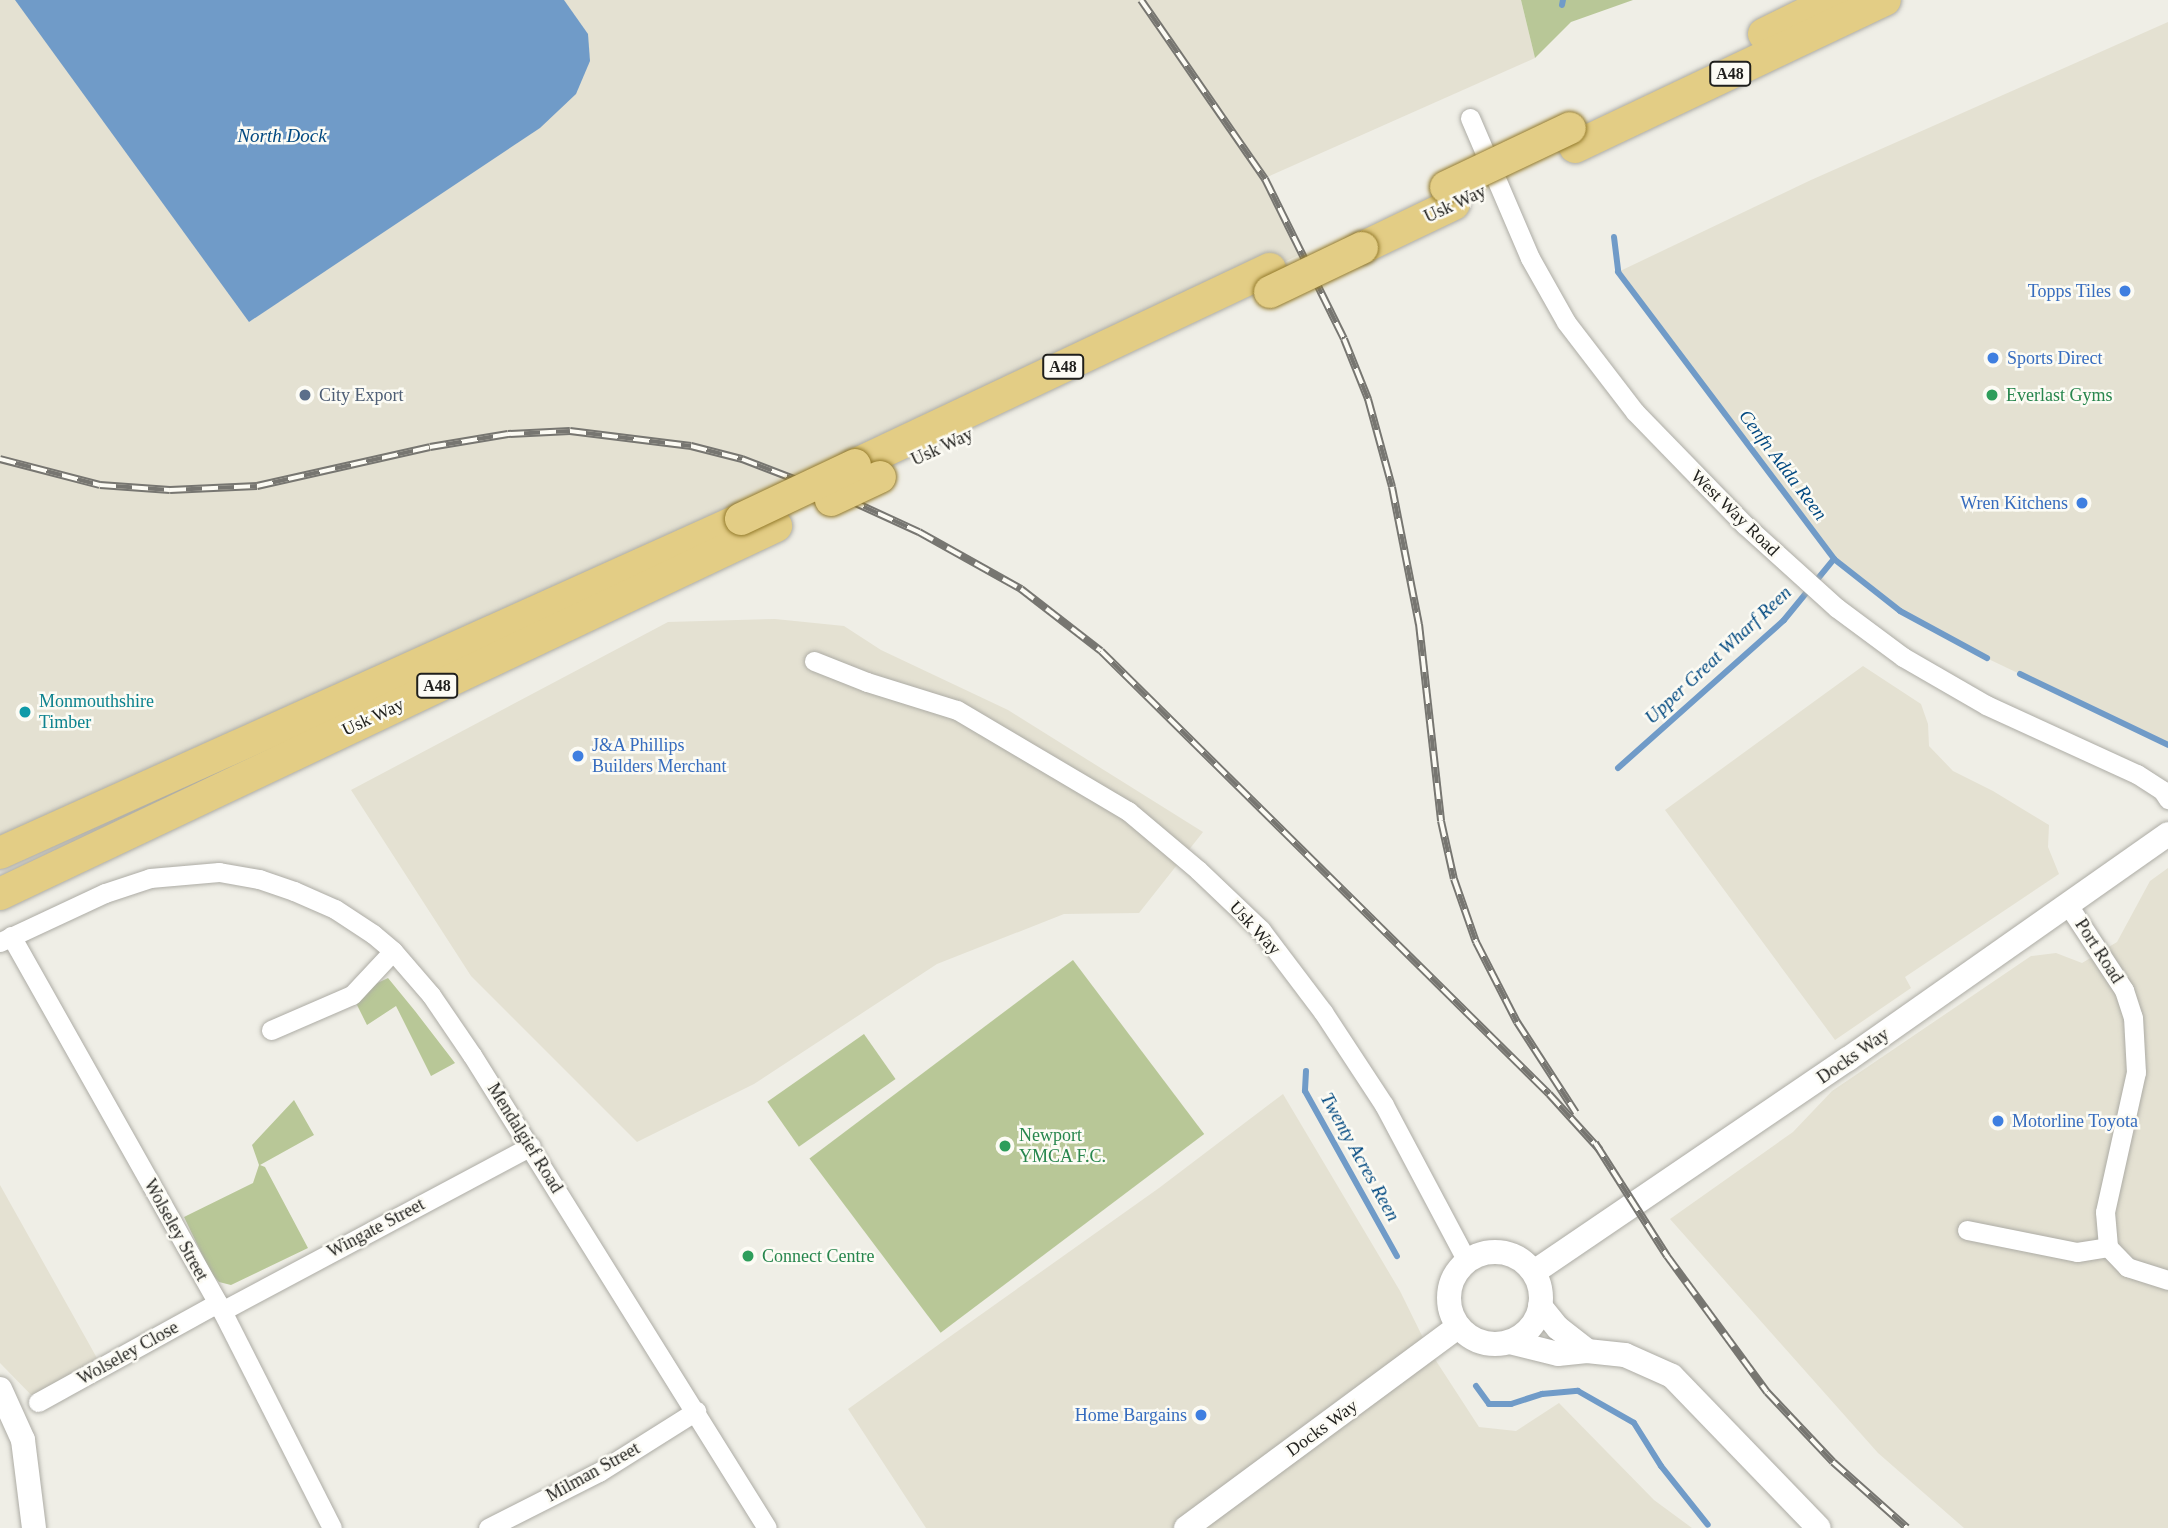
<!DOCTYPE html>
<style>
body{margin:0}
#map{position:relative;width:2168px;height:1528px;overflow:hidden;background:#efeee6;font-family:Georgia,serif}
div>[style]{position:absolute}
.built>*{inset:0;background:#e4e1d2}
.green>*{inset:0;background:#b8c797;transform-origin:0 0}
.water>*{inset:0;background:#709bc8}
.stream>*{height:6px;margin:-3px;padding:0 3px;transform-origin:3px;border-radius:3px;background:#709bc8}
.roads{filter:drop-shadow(0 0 2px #adaca5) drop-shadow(0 0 2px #adaca5)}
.minor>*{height:19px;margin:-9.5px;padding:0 9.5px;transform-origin:9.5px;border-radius:9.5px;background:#fff}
.tertiary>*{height:24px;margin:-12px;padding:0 12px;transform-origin:12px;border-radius:12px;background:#fff}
.tertiary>.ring{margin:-12px;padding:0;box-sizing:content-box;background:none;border:24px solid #fff;border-radius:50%}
.primary>*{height:32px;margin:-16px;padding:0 16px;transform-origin:16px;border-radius:16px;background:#e3cd85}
.rail>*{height:8px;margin-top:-4px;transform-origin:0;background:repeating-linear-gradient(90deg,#fcfbf4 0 16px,#777671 0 32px);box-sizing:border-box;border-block:2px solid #777671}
.bridges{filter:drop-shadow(0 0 2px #937a2b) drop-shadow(0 0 2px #937a2b)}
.primary-bridge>*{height:32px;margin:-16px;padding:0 16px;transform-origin:16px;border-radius:16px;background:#e3cd85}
.dots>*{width:19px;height:19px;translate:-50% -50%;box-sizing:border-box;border:4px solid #fcfbf4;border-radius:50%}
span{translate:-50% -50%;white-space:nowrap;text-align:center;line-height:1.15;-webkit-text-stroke:5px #fcfbf4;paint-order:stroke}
.shield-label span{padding:2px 5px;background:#fcfbf4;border:2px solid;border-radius:5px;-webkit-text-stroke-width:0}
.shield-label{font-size:16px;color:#1f1f1c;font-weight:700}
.street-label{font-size:18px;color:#1f1f1c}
.shop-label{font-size:18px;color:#366cbe}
.right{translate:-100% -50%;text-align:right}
.left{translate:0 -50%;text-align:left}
.service-label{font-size:18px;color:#4e5e75}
.leisure-label{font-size:18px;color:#27864d}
.culture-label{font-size:18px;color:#0d838f}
.water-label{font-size:19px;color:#004880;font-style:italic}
</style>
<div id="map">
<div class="built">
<i style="clip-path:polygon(0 0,1521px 0,1535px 58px,1265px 178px,1301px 254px,906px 441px,0 853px)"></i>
<i style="clip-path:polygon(2168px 22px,2168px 745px,1957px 644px,1900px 611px,1834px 559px,1618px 272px,1811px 180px)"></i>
<i style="clip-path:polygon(775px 619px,844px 626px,881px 650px,1008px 710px,1203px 832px,1139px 913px,1064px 914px,937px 964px,754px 1084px,637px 1142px,471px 976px,351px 790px,668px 622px)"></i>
<i style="clip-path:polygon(1863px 666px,1921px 704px,1928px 724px,1929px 746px,1953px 771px,1993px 791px,2049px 825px,2048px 847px,2059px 874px,1905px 977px,1911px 988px,1835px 1040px,1665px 810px)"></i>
<i style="clip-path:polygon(2168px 868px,2168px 1528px,1964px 1528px,1878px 1453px,1670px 1219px,1793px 1132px,1832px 1091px,2031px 956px,2056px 953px,2082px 963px,2117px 942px,2150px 881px)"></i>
<i style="clip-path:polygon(1283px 1094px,1400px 1291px,1429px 1350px,1479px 1427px,1516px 1431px,1559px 1403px,1654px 1500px,1692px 1528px,926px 1528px,848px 1409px,1159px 1188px)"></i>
<i style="clip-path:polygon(0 1185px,102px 1367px,38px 1402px,0 1363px)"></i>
</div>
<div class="green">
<i style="clip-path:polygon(1521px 0,1633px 0,1571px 22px,1535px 58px)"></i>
<i style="left:1073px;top:960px;width:218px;height:330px;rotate:53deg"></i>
<i style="clip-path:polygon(388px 978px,415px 1011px,455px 1063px,431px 1076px,396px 1006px,367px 1025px,352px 995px)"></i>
<i style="left:864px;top:1034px;width:55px;height:118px;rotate:55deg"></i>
<i style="clip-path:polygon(294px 1100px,314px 1135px,260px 1165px,265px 1167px,308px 1248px,231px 1285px,219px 1282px,211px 1273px,184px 1217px,253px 1183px,259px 1165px,252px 1145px)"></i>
</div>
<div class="water">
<i style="clip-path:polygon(15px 0,564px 0,588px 34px,590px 61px,576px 94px,540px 128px,249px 322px)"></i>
</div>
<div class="stream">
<i style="left:1562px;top:5px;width:5px;rotate:-79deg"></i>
<i style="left:1614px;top:237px;width:35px;rotate:83deg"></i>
<i style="left:1618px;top:272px;width:359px;rotate:53deg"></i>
<i style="left:1834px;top:559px;width:84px;rotate:38.2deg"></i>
<i style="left:1900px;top:611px;width:99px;rotate:28.4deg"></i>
<i style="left:2020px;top:674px;width:164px;rotate:25.6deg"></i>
<i style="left:1618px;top:768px;width:222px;rotate:-41.7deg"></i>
<i style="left:1784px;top:620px;width:79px;rotate:-50.7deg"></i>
<i style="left:1306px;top:1071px;width:20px;rotate:93deg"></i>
<i style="left:1305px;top:1091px;width:189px;rotate:60.9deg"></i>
<i style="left:1476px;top:1386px;width:22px;rotate:54deg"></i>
<i style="left:1489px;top:1404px;width:22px"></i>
<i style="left:1511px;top:1404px;width:33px;rotate:-18deg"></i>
<i style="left:1542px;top:1394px;width:36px;rotate:-5deg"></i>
<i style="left:1578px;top:1391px;width:64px;rotate:29.7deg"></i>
<i style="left:1634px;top:1423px;width:51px;rotate:57.9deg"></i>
<i style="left:1661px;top:1466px;width:75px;rotate:51.5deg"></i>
</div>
<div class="roads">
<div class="minor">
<i style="left:1470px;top:118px;width:152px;rotate:66.8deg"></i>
<i style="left:1530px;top:258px;width:73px;rotate:60.6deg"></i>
<i style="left:1566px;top:322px;width:113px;rotate:52.5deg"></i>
<i style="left:1635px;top:412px;width:158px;rotate:45.8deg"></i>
<i style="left:1745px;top:525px;width:124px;rotate:42.1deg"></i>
<i style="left:1837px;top:608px;width:82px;rotate:36.6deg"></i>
<i style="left:1903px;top:657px;width:96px;rotate:30deg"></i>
<i style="left:1986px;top:705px;width:166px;rotate:24.6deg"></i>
<i style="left:2137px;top:774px;width:30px;rotate:33deg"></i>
<i style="left:2162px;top:790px;width:11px;rotate:56deg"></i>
<i style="left:814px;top:661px;width:57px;rotate:21.6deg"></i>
<i style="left:867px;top:682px;width:94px;rotate:17.3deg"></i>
<i style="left:957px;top:710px;width:199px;rotate:30.6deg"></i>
<i style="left:1128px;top:811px;width:92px;rotate:40.1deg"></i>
<i style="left:1198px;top:870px;width:87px;rotate:43.6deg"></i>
<i style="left:1261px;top:930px;width:103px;rotate:52.9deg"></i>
<i style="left:1323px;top:1012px;width:111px;rotate:56.7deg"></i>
<i style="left:1384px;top:1105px;width:177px;rotate:62deg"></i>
<i style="left:2068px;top:905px;width:102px;rotate:56.6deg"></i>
<i style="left:2124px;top:990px;width:28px;rotate:72deg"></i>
<i style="left:2133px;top:1017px;width:55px;rotate:86.9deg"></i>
<i style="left:2136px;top:1072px;width:143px;rotate:102.5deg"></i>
<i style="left:2105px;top:1212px;width:35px;rotate:85deg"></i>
<i style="left:2108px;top:1247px;width:28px;rotate:46deg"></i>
<i style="left:2127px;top:1267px;width:43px;rotate:17.6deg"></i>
<i style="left:11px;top:936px;width:430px;rotate:60.6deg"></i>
<i style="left:222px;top:1311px;width:243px;rotate:63.1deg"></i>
<i style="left:0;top:942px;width:116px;rotate:-25deg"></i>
<i style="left:105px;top:893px;width:47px;rotate:-18.4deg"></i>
<i style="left:150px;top:878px;width:69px;rotate:-5deg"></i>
<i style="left:219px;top:872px;width:41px;rotate:9.9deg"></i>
<i style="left:259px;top:879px;width:37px;rotate:19deg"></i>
<i style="left:294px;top:891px;width:45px;rotate:23.7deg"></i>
<i style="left:335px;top:909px;width:45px;rotate:33.3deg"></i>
<i style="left:373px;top:934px;width:26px;rotate:40deg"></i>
<i style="left:393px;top:951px;width:58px;rotate:49.2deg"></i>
<i style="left:431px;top:995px;width:73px;rotate:55.7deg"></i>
<i style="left:472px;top:1055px;width:557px;rotate:58.05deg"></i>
<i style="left:271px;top:1030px;width:88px;rotate:-23.4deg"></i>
<i style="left:352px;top:995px;width:60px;rotate:-47deg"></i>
<i style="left:1967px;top:1230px;width:112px;rotate:11.3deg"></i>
<i style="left:2077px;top:1252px;width:31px;rotate:-9deg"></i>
<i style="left:222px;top:1311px;width:350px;rotate:-28.1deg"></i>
<i style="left:38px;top:1402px;width:205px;rotate:-28.9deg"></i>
<i style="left:488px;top:1528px;width:124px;rotate:-26.8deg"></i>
<i style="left:599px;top:1472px;width:115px;rotate:-32.2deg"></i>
</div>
<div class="tertiary">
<i class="ring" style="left:1449px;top:1252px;width:68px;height:68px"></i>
<i style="left:1534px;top:1272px;width:379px;rotate:-34.2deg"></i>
<i style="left:1848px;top:1059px;width:391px;rotate:-35.1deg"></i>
<i style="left:1540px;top:1306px;width:28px;rotate:51deg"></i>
<i style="left:1558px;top:1328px;width:37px;rotate:38deg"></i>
<i style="left:1510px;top:1342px;width:49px;rotate:14deg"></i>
<i style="left:1558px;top:1354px;width:29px;rotate:-6deg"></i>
<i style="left:1587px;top:1351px;width:38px;rotate:6deg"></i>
<i style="left:1625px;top:1355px;width:51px;rotate:24.1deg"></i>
<i style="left:1672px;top:1376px;width:211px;rotate:46deg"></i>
<i style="left:0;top:1389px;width:56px;rotate:65.7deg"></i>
<i style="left:23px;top:1440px;width:89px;rotate:82.9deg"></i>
<i style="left:1186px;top:1528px;width:338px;rotate:-36.5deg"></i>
</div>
<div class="primary">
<i style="left:1764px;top:34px;width:77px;rotate:-26.2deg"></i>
<i style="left:1575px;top:147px;width:343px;rotate:-25.4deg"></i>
<i style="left:1362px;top:248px;width:102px;rotate:-25.6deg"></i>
<i style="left:855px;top:465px;width:459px;rotate:-25.3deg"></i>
<i style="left:0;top:853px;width:811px;rotate:-24.26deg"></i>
<i style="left:0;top:894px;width:859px;rotate:-25.37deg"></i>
</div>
</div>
<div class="rail">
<i style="left:1141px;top:0;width:218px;rotate:55.3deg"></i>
<i style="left:1265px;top:179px;width:178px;rotate:63.7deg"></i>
<i style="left:1344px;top:339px;width:65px;rotate:68.2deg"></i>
<i style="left:1368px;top:399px;width:91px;rotate:74.7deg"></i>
<i style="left:1392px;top:487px;width:140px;rotate:78.9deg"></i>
<i style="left:1419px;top:624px;width:198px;rotate:83.6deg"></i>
<i style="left:1441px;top:821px;width:59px;rotate:77.4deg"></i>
<i style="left:1454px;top:879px;width:67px;rotate:70.8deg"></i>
<i style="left:1476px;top:942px;width:90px;rotate:62.9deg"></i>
<i style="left:1517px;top:1022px;width:108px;rotate:57deg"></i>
<i style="left:0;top:459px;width:103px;rotate:14.6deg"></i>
<i style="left:100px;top:485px;width:70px;rotate:4.1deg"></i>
<i style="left:170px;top:490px;width:87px;rotate:-2.6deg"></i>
<i style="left:257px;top:486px;width:177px;rotate:-12.7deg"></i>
<i style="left:430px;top:447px;width:79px;rotate:-9.5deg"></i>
<i style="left:508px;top:434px;width:62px;rotate:-2.8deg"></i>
<i style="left:570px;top:431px;width:122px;rotate:7.1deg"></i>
<i style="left:691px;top:446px;width:53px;rotate:14.3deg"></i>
<i style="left:742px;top:459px;width:115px;rotate:21deg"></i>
<i style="left:849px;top:500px;width:77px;rotate:24.6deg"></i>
<i style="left:919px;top:532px;width:117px;rotate:29.2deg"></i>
<i style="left:1021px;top:589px;width:101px;rotate:37.8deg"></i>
<i style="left:1101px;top:651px;width:630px;rotate:44.68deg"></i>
<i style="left:1549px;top:1094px;width:76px;rotate:47.7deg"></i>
<i style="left:1595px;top:1143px;width:134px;rotate:57.5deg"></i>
<i style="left:1667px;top:1256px;width:169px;rotate:53.7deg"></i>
<i style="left:1767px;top:1392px;width:96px;rotate:46.7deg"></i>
<i style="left:1833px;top:1462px;width:99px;rotate:41.7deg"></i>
</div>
<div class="bridges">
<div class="primary-bridge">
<i style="left:1446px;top:187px;width:137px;rotate:-25.4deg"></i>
<i style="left:1270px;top:292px;width:102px;rotate:-25.6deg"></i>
<i style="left:831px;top:500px;width:54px;rotate:-25.1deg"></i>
<i style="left:741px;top:519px;width:126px;rotate:-25.3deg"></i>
</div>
</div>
<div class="dots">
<i style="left:2125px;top:291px;background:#3f7fe0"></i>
<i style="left:1993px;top:358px;background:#3f7fe0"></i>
<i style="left:305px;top:395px;background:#5c6f8a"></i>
<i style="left:1992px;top:395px;background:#2e9e5b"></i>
<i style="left:2082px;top:503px;background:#3f7fe0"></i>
<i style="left:25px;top:712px;background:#0f9aa8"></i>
<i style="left:578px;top:756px;background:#3f7fe0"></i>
<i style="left:1998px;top:1121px;background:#3f7fe0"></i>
<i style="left:1005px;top:1146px;background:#2e9e5b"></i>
<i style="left:748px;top:1256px;background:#2e9e5b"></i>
<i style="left:1201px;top:1415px;background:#3f7fe0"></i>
</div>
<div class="shield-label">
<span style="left:1730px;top:74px">A48</span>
<span style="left:1063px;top:367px">A48</span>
<span style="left:437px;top:686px">A48</span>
</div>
<div class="street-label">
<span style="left:1455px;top:204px;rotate:-25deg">Usk Way</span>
<span style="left:942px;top:447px;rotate:-25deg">Usk Way</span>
<span style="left:1735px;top:513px;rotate:44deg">West Way Road</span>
<span style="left:373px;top:717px;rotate:-25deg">Usk Way</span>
<span style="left:1255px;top:928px;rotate:47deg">Usk Way</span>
<span style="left:2099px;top:951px;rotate:57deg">Port Road</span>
<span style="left:1853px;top:1056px;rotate:-35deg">Docks Way</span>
<span style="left:525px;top:1138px;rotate:58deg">Mendalgief Road</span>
<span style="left:376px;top:1228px;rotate:-28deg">Wingate Street</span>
<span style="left:176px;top:1230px;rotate:61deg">Wolseley Street</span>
<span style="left:128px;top:1353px;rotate:-29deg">Wolseley Close</span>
<span style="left:1322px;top:1428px;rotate:-36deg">Docks Way</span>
<span style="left:593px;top:1472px;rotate:-29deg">Milman Street</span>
</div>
<div class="shop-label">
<span class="right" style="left:2111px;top:291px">Topps Tiles</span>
<span class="left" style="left:2007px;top:358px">Sports Direct</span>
<span class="right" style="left:2068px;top:503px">Wren Kitchens</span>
<span class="left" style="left:592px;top:756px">J&amp;A Phillips<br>Builders Merchant</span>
<span class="left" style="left:2012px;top:1121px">Motorline Toyota</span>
<span class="right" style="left:1187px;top:1415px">Home Bargains</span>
</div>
<div class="service-label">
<span class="left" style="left:319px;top:395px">City Export</span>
</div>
<div class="leisure-label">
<span class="left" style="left:2006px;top:395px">Everlast Gyms</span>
<span class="left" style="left:1019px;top:1146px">Newport<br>YMCA F.C.</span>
<span class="left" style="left:762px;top:1256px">Connect Centre</span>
</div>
<div class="culture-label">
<span class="left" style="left:39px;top:712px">Monmouthshire<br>Timber</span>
</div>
<div class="water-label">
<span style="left:282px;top:136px">North Dock</span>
<span style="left:1783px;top:465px;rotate:53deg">Cenfn Adda Reen</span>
<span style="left:1718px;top:655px;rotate:-43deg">Upper Great Wharf Reen</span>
<span style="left:1360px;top:1157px;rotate:61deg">Twenty Acres Reen</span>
</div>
</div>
